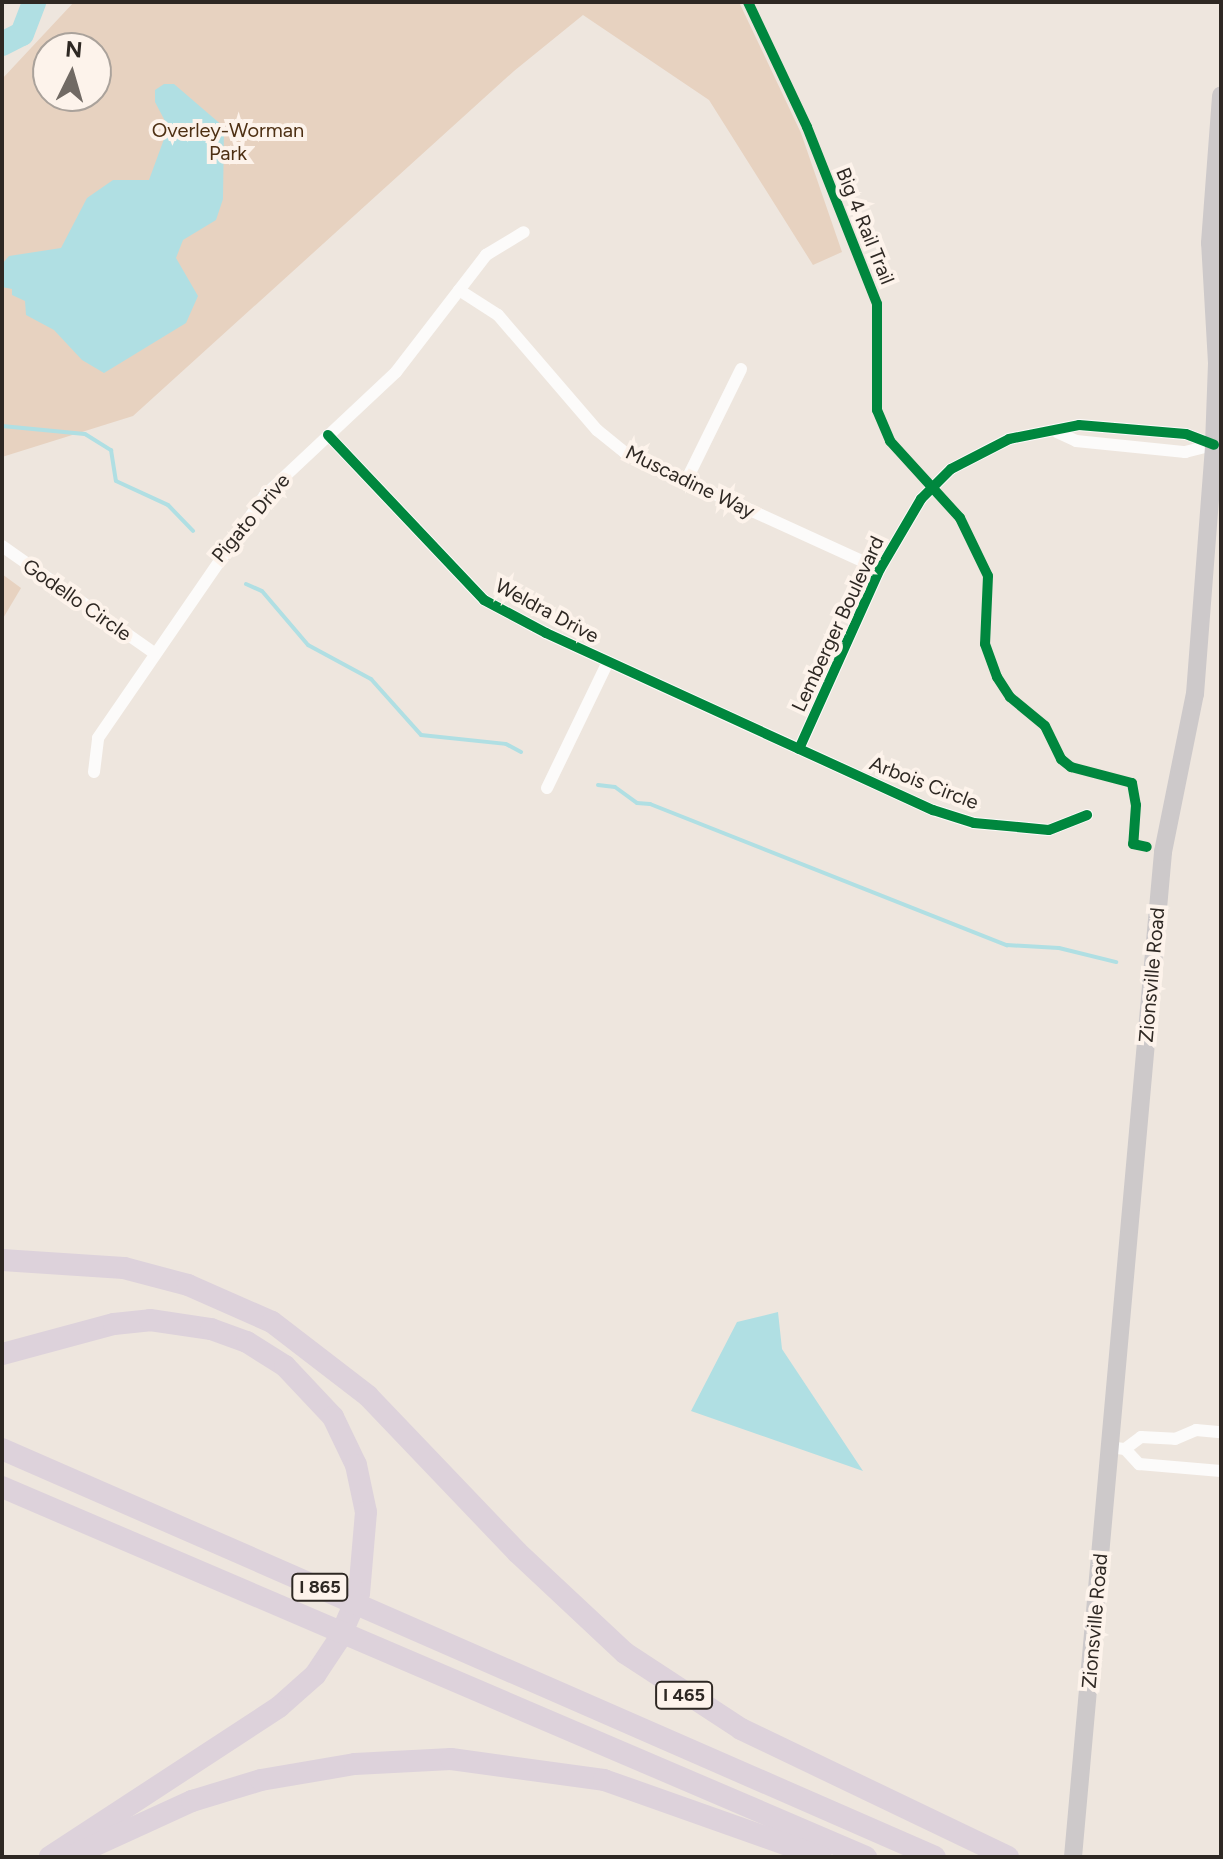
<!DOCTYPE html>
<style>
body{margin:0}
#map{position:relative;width:1223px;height:1859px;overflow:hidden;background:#eee6de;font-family:Figtree,sans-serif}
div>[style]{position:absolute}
.green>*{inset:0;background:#e7d2c0}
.water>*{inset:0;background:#b0dfe3}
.stream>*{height:4px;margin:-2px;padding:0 2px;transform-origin:2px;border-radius:2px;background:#b0dfe3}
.river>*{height:24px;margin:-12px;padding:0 12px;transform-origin:12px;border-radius:12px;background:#b0dfe3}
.street>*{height:12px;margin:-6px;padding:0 6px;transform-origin:6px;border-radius:6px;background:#fcfbfa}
.secondary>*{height:18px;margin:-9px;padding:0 9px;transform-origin:9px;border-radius:9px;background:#cdc9ca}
.highway>*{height:22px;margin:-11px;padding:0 11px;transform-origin:11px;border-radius:11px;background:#ddd2db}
.cycleway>*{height:10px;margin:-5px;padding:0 5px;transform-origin:5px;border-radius:5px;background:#00873e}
span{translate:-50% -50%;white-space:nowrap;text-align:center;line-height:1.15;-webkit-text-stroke:8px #fdf3eb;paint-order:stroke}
.shield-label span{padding:2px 6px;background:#fdf3eb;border:2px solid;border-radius:6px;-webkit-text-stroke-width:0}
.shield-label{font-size:18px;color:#2e2823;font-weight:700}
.park-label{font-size:20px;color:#4e3013}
.street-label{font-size:20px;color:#2e2823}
.frame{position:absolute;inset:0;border:4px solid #2e2823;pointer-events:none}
.north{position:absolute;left:32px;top:32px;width:80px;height:80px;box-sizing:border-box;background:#fdf3eb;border:2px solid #aaa29b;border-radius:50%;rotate:5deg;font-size:22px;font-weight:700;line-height:32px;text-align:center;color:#2e2823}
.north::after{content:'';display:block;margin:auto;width:28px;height:36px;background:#716a64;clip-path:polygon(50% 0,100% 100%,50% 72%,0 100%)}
</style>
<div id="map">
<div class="green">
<i style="clip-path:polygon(evenodd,74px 2px,739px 2px,801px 133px,842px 252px,813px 265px,709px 100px,583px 15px,514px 71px,133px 416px,2px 457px,2px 79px,74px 2px,48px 48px,96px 48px,96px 96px,48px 96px,48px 48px)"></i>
<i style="clip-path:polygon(2px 574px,21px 588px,2px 620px)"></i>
</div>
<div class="water">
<i style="clip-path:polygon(164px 84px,174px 84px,224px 127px,223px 199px,216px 220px,183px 240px,176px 258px,198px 296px,186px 323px,104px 373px,82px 360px,54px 330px,26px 315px,25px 301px,12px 295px,12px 289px,2px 287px,2px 264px,9px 256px,61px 248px,87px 198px,113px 180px,149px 180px,164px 139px,165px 121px,155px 102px,155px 90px)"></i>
<i style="clip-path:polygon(778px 1312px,782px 1349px,863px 1471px,691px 1411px,737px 1322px)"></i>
</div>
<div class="stream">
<i style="left:2px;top:426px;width:83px;rotate:5.5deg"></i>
<i style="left:85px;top:434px;width:31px;rotate:32deg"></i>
<i style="left:111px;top:450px;width:31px;rotate:81deg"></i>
<i style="left:116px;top:481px;width:57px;rotate:24.8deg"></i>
<i style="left:168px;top:505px;width:36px;rotate:46deg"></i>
<i style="left:246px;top:584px;width:17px;rotate:24deg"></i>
<i style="left:262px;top:591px;width:71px;rotate:49.6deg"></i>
<i style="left:308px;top:645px;width:72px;rotate:28.4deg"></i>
<i style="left:371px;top:679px;width:75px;rotate:48.2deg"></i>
<i style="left:421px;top:735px;width:85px;rotate:6deg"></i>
<i style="left:506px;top:744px;width:17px;rotate:28deg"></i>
<i style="left:598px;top:785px;width:17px;rotate:7deg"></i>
<i style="left:615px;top:787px;width:27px;rotate:36deg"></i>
<i style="left:637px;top:803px;width:13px;rotate:4deg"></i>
<i style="left:650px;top:804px;width:384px;rotate:21.6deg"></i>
<i style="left:1007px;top:945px;width:52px;rotate:3.3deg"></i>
<i style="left:1059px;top:948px;width:59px;rotate:13.8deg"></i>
</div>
<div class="river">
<i style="left:2px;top:44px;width:22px;rotate:-27deg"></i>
<i style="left:22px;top:34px;width:34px;rotate:-69deg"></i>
</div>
<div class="street">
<i style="left:459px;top:290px;width:46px;rotate:32.7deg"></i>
<i style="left:498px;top:315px;width:152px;rotate:49.3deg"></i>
<i style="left:597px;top:430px;width:36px;rotate:39deg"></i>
<i style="left:625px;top:453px;width:280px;rotate:24.5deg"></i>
<i style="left:1057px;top:432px;width:21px;rotate:25deg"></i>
<i style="left:1076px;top:441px;width:110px;rotate:5.8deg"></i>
<i style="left:1185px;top:452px;width:30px;rotate:-14deg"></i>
<i style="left:328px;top:435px;width:227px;rotate:46.6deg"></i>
<i style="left:484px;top:600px;width:70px;rotate:28deg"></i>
<i style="left:546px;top:633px;width:426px;rotate:24.6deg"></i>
<i style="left:933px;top:810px;width:43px;rotate:17.6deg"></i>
<i style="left:974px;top:823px;width:75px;rotate:5.3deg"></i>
<i style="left:1049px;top:830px;width:41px;rotate:-21.5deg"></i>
<i style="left:685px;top:483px;width:127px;rotate:-63.8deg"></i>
<i style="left:2px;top:546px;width:184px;rotate:35.1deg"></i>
<i style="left:799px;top:749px;width:197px;rotate:-65.8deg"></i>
<i style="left:880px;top:569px;width:81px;rotate:-59.6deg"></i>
<i style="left:921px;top:499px;width:42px;rotate:-45deg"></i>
<i style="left:951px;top:469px;width:65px;rotate:-27.3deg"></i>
<i style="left:1009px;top:439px;width:71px;rotate:-11.3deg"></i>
<i style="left:1079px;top:425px;width:107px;rotate:4.8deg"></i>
<i style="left:1186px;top:434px;width:30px;rotate:21deg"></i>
<i style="left:94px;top:772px;width:34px;rotate:-83deg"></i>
<i style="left:98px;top:738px;width:295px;rotate:-55.5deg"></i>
<i style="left:265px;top:495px;width:180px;rotate:-43.2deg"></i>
<i style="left:396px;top:372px;width:148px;rotate:-52.4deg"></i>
<i style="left:486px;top:255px;width:44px;rotate:-31.2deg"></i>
<i style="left:547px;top:788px;width:140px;rotate:-64.2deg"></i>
<i style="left:1110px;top:1447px;width:15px;rotate:8deg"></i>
<i style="left:1125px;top:1449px;width:21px;rotate:47deg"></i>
<i style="left:1139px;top:1464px;width:82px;rotate:4.9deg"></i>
<i style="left:1125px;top:1449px;width:20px;rotate:-37deg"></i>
<i style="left:1141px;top:1437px;width:34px;rotate:3deg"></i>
<i style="left:1175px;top:1439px;width:23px;rotate:-23deg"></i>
<i style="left:1196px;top:1430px;width:25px;rotate:5deg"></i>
</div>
<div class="secondary">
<i style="left:1073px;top:1857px;width:1009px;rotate:-84.88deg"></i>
<i style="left:1163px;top:852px;width:161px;rotate:-78.6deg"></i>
<i style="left:1195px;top:694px;width:250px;rotate:-85.6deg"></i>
<i style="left:1214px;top:445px;width:82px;rotate:-87.9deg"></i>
<i style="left:1217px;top:363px;width:120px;rotate:-93.3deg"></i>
<i style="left:1210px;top:243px;width:148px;rotate:-85.7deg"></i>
</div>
<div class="highway">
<i style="left:2px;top:1260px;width:122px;rotate:3.8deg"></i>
<i style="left:124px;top:1268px;width:66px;rotate:14.9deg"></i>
<i style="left:188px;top:1285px;width:92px;rotate:23.8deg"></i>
<i style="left:272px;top:1322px;width:121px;rotate:37.6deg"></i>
<i style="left:368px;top:1396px;width:216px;rotate:46.3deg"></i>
<i style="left:517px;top:1552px;width:148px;rotate:43.1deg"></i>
<i style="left:625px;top:1653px;width:139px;rotate:33.2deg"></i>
<i style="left:741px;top:1729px;width:296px;rotate:25.6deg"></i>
<i style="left:2px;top:1354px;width:116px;rotate:-15deg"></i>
<i style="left:114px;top:1324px;width:36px;rotate:-6deg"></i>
<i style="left:150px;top:1320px;width:62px;rotate:8.4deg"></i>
<i style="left:211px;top:1329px;width:38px;rotate:20deg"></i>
<i style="left:247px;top:1342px;width:45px;rotate:32.3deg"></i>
<i style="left:285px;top:1366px;width:70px;rotate:46.7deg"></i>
<i style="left:333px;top:1417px;width:53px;rotate:64.4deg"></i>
<i style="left:356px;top:1465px;width:48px;rotate:78deg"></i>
<i style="left:366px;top:1512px;width:81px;rotate:94.9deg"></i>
<i style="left:359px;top:1593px;width:50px;rotate:113.5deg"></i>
<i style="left:339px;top:1639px;width:43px;rotate:123.7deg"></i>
<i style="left:315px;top:1675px;width:48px;rotate:138.4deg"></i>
<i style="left:279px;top:1707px;width:274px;rotate:146.8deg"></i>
<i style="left:2px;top:1449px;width:1018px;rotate:23.62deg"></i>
<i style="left:2px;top:1487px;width:940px;rotate:23.18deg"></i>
<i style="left:76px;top:1854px;width:128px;rotate:-24.6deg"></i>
<i style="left:192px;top:1801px;width:72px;rotate:-16.9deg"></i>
<i style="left:261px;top:1780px;width:95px;rotate:-9.7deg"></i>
<i style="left:355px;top:1764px;width:96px;rotate:-3deg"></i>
<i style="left:451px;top:1759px;width:154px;rotate:7.8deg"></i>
<i style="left:604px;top:1780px;width:230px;rotate:19.5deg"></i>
</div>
<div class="cycleway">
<i style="left:748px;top:2px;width:138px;rotate:64.7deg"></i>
<i style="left:807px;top:127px;width:190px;rotate:68.4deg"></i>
<i style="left:877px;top:304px;width:106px;rotate:90deg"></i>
<i style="left:877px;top:410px;width:34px;rotate:67deg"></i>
<i style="left:890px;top:441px;width:104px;rotate:47.7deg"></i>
<i style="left:960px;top:518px;width:64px;rotate:64.2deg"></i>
<i style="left:988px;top:576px;width:68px;rotate:92.5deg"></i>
<i style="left:985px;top:644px;width:35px;rotate:70deg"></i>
<i style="left:997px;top:677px;width:24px;rotate:57deg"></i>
<i style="left:1010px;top:697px;width:45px;rotate:39.6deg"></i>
<i style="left:1045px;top:726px;width:37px;rotate:64deg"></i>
<i style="left:1061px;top:759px;width:13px;rotate:39deg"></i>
<i style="left:1071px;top:767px;width:63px;rotate:14.7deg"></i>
<i style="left:1132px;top:783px;width:22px;rotate:80deg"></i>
<i style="left:1136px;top:805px;width:39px;rotate:94deg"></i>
<i style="left:1133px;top:844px;width:14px;rotate:12deg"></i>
<i style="left:328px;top:435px;width:227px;rotate:46.6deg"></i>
<i style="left:484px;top:600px;width:70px;rotate:28deg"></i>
<i style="left:546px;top:633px;width:426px;rotate:24.6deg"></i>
<i style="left:933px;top:810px;width:43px;rotate:17.6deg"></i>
<i style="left:974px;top:823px;width:75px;rotate:5.3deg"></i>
<i style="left:1049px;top:830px;width:41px;rotate:-21.5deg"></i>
<i style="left:799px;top:749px;width:197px;rotate:-65.8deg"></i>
<i style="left:880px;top:569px;width:81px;rotate:-59.6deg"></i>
<i style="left:921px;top:499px;width:42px;rotate:-45deg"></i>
<i style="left:951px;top:469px;width:65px;rotate:-27.3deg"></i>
<i style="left:1009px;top:439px;width:71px;rotate:-11.3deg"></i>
<i style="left:1079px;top:425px;width:107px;rotate:4.8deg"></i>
<i style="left:1186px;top:434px;width:30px;rotate:21deg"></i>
</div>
<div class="shield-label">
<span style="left:320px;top:1587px">I 865</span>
<span style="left:684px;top:1695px">I 465</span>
</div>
<div class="park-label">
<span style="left:228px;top:142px">Overley-Worman<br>Park</span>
</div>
<div class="street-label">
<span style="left:865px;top:226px;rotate:68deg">Big 4 Rail Trail</span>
<span style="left:690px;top:482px;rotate:26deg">Muscadine Way</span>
<span style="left:251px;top:518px;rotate:-50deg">Pigato Drive</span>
<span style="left:77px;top:600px;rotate:35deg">Godello Circle</span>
<span style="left:547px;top:611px;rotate:28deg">Weldra Drive</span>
<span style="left:838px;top:624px;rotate:-65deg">Lemberger Boulevard</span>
<span style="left:924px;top:783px;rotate:21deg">Arbois Circle</span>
<span style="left:1152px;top:975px;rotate:-85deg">Zionsville Road</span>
<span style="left:1095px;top:1621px;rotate:-85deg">Zionsville Road</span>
</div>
<div class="frame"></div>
<div class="north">N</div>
</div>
